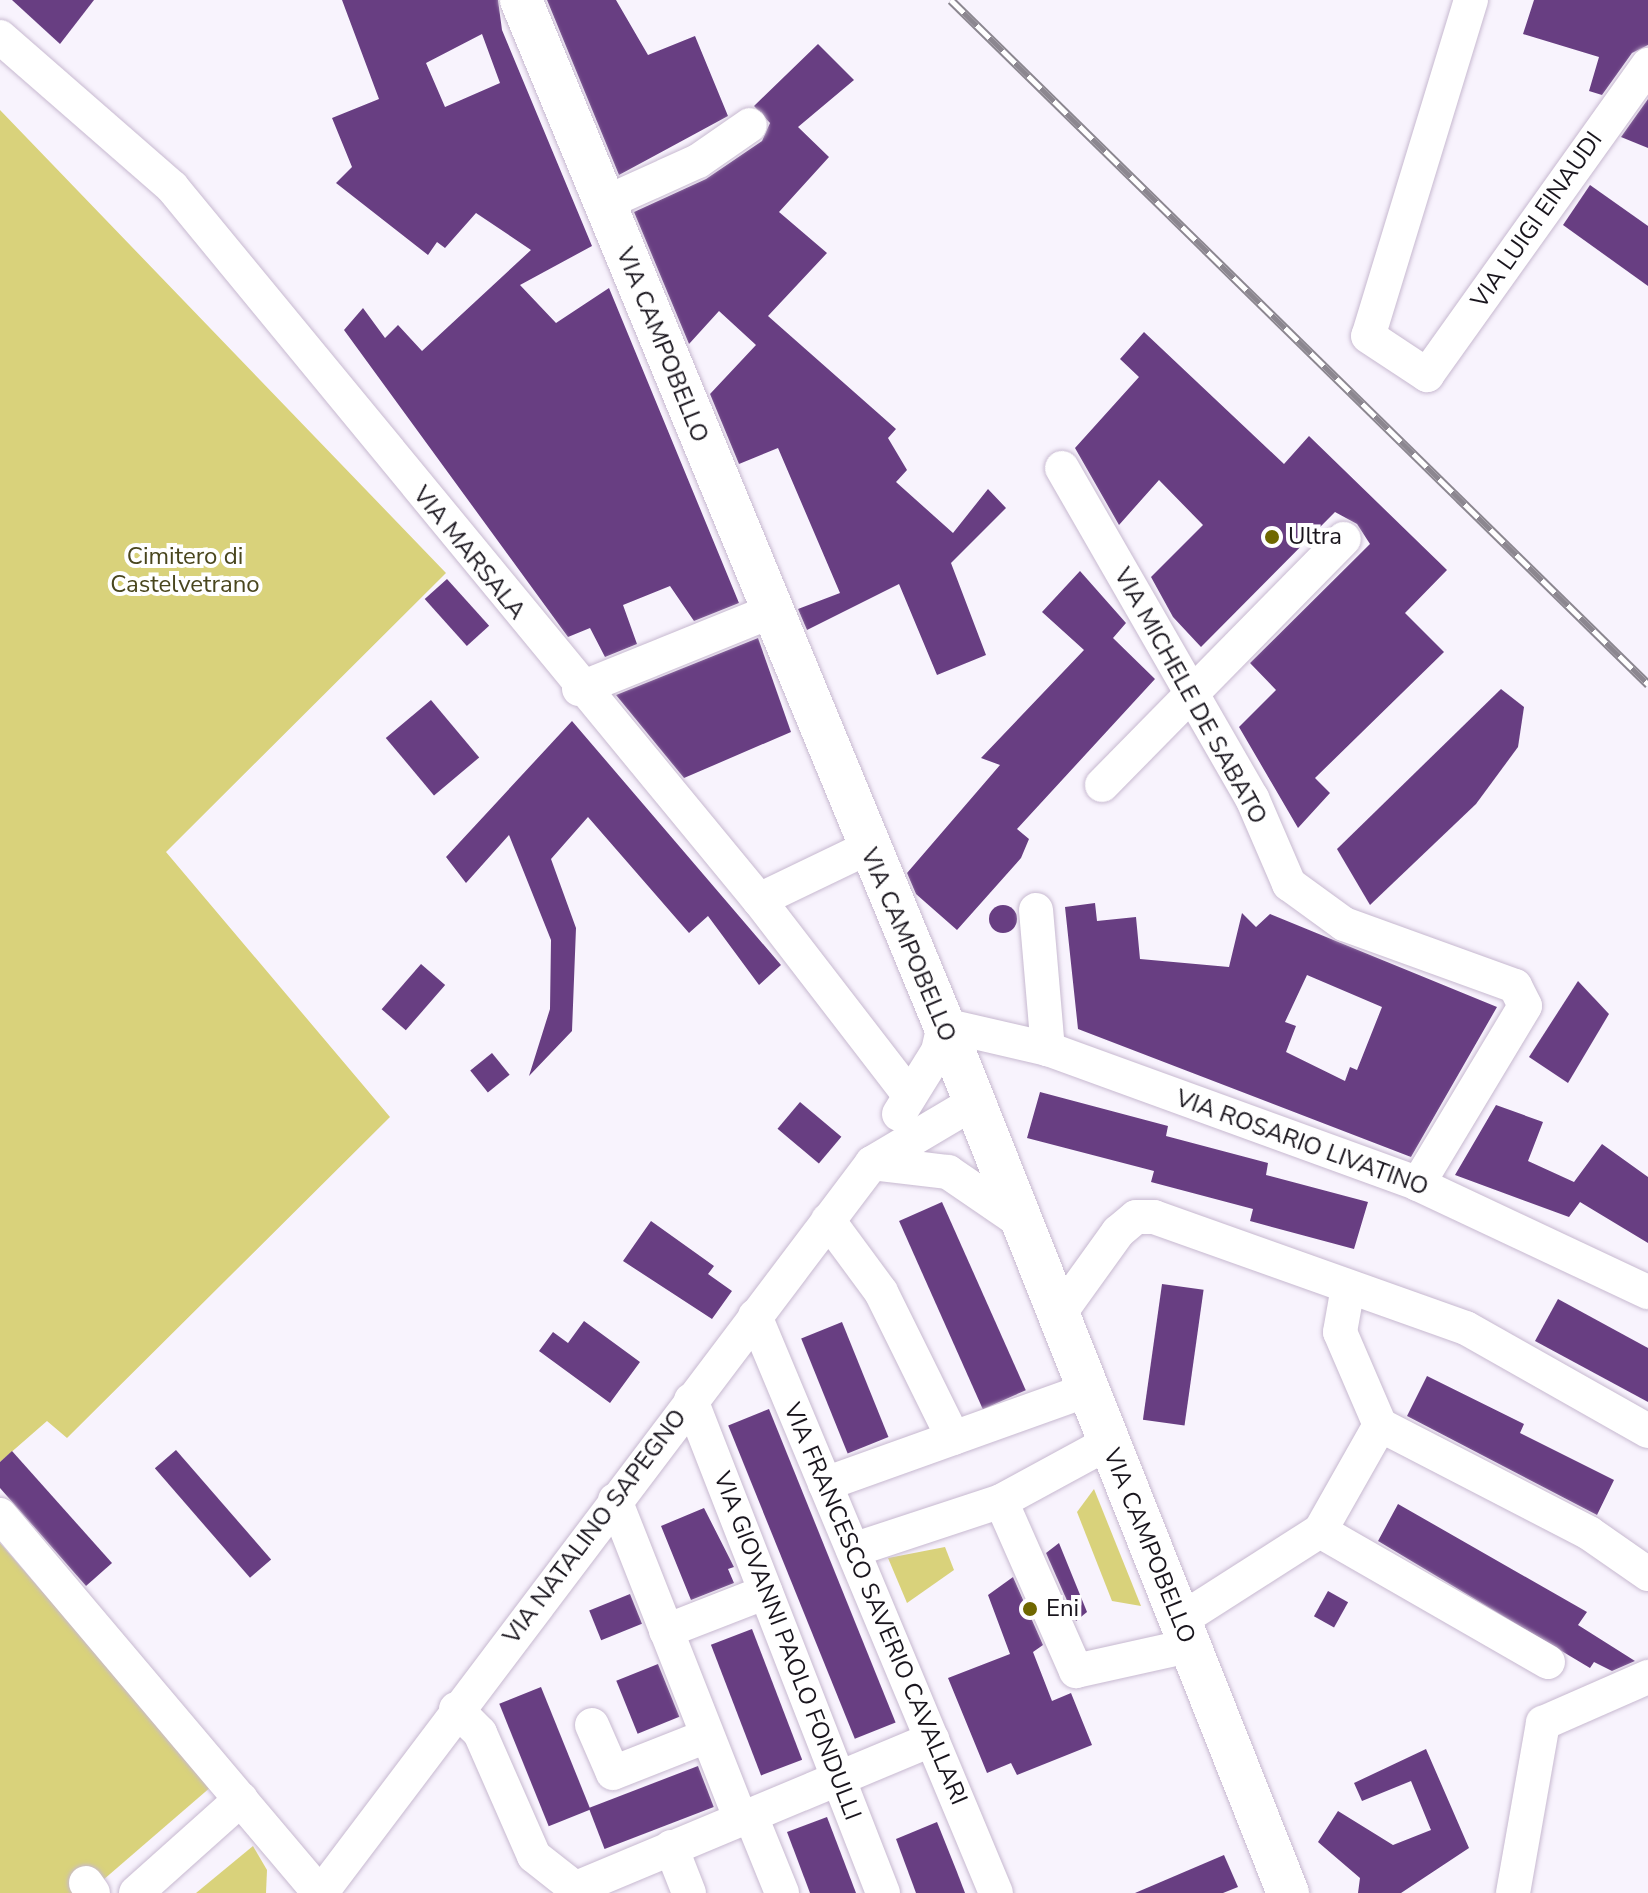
<!DOCTYPE html>
<style>
body{margin:0}
#map{position:relative;width:1648px;height:1893px;overflow:hidden;background:#f8f3fd;font-family:"Nunito Sans",sans-serif}
div>[style]{position:absolute}
.green>*{inset:0;background:#d9d27b}
.building>*{inset:0;background:#683e82;transform-origin:0 0}
.round{border-radius:50%}
.roads{filter:drop-shadow(0 0 2px #c7b9d0) drop-shadow(0 0 2px #c7b9d0)}
.minor>*{height:34px;margin:-17px;padding:0 17px;transform-origin:17px;border-radius:17px;background:#fff}
.major>*{height:42px;margin:-21px;padding:0 21px;transform-origin:21px;border-radius:21px;background:#fff}
.rail>*{height:9px;margin-top:-4.5px;transform-origin:0;background:repeating-linear-gradient(90deg,#fff 0 18px,#8c8790 0 36px);box-sizing:border-box;border-block:2px solid #8c8790}
.dots>*{width:22px;height:22px;translate:-50% -50%;box-sizing:border-box;border:4px solid #fff;border-radius:50%}
span{translate:-50% -50%;white-space:nowrap;text-align:center;line-height:1.15;-webkit-text-stroke:8px #fff;paint-order:stroke}
.street-label{font-size:24px;color:#19151d}
.poi-label{font-size:24px;color:#19151d}
.left{translate:0 -50%;text-align:left}
.park-label{font-size:24px;color:#49461e}
</style>
<div id="map">
<div class="green">
<i style="clip-path:polygon(0 110px,446px 573px,166px 852px,390px 1117px,67px 1438px,47px 1421px,0 1462px)"></i>
<i style="clip-path:polygon(1094px 1489px,1141px 1606px,1112px 1601px,1077px 1512px)"></i>
<i style="clip-path:polygon(0 1543px,212px 1786px,88px 1893px,0 1893px)"></i>
<i style="clip-path:polygon(945px 1547px,954px 1570px,907px 1603px,888px 1558px)"></i>
<i style="clip-path:polygon(253px 1846px,267px 1870px,266px 1893px,196px 1893px)"></i>
</div>
<div class="building">
<i style="clip-path:polygon(12px 0,94px 0,60px 44px)"></i>
<i style="clip-path:polygon(evenodd,342px 0,498px 0,502px 30px,592px 246px,520px 285px,556px 323px,609px 288px,739px 603px,694px 621px,670px 586px,623px 605px,637px 644px,605px 657px,590px 628px,568px 637px,344px 330px,363px 308px,385px 338px,398px 325px,422px 351px,531px 250px,476px 213px,445px 248px,437px 242px,428px 255px,336px 183px,352px 167px,332px 118px,379px 99px,342px 0,482px 34px,500px 83px,445px 107px,426px 63px,482px 34px)"></i>
<i style="clip-path:polygon(547px 0,616px 0,648px 55px,695px 36px,728px 116px,619px 175px)"></i>
<i style="clip-path:polygon(1534px 0,1648px 0,1648px 45px,1632px 53px,1602px 95px,1589px 91px,1599px 57px,1523px 34px)"></i>
<i style="clip-path:polygon(818px 44px,854px 80px,798px 127px,829px 157px,779px 212px,827px 253px,768px 316px,896px 429px,888px 438px,907px 470px,896px 482px,953px 533px,988px 489px,1006px 508px,951px 563px,986px 655px,937px 675px,899px 584px,807px 630px,798px 609px,840px 593px,778px 448px,739px 464px,710px 394px,756px 345px,719px 311px,689px 344px,634px 212px,706px 179px,762px 141px,770px 123px,754px 106px)"></i>
<i style="clip-path:polygon(1648px 99px,1648px 148px,1621px 137px)"></i>
<i style="clip-path:polygon(1590px 185px,1648px 226px,1648px 286px,1563px 225px)"></i>
<i style="clip-path:polygon(1144px 332px,1284px 464px,1309px 436px,1447px 570px,1405px 613px,1444px 652px,1315px 778px,1330px 793px,1298px 828px,1239px 727px,1276px 690px,1250px 663px,1370px 544px,1357px 524px,1335px 512px,1201px 647px,1173px 617px,1151px 577px,1203px 525px,1159px 480px,1119px 525px,1075px 448px,1139px 377px,1120px 359px)"></i>
<i style="clip-path:polygon(1080px 571px,1126px 623px,1113px 638px,1155px 679px,1017px 829px,1029px 839px,1021px 858px,957px 930px,916px 894px,907px 873px,1000px 765px,981px 758px,1084px 650px,1042px 612px)"></i>
<i style="left:447px;top:579px;width:63px;height:30px;rotate:48deg"></i>
<i style="clip-path:polygon(758px 638px,791px 732px,684px 778px,616px 695px)"></i>
<i style="clip-path:polygon(1501px 689px,1524px 707px,1518px 747px,1476px 804px,1370px 905px,1337px 849px)"></i>
<i style="left:431px;top:700px;width:75px;height:59px;rotate:50deg"></i>
<i style="clip-path:polygon(572px 721px,781px 965px,759px 985px,708px 916px,689px 933px,588px 817px,551px 859px,576px 928px,572px 1031px,529px 1076px,550px 1009px,551px 940px,509px 835px,466px 883px,446px 857px)"></i>
<i style="clip-path:polygon(evenodd,1095px 903px,1097px 921px,1136px 917px,1140px 959px,1229px 967px,1242px 913px,1256px 927px,1270px 914px,1497px 1007px,1411px 1157px,1078px 1029px,1065px 907px,1095px 903px,1307px 975px,1382px 1007px,1357px 1070px,1350px 1067px,1345px 1081px,1286px 1052px,1296px 1026px,1285px 1022px,1307px 975px)"></i>
<i class="round" style="left:989px;top:905px;width:28px;height:28px"></i>
<i style="left:421px;top:964px;width:32px;height:60px;rotate:41deg"></i>
<i style="clip-path:polygon(1578px 981px,1609px 1014px,1568px 1083px,1529px 1057px)"></i>
<i style="left:492px;top:1053px;width:28px;height:28px;rotate:51deg"></i>
<i style="clip-path:polygon(1040px 1092px,1168px 1126px,1166px 1136px,1268px 1163px,1266px 1175px,1368px 1202px,1354px 1249px,1250px 1221px,1253px 1209px,1151px 1182px,1154px 1171px,1027px 1138px)"></i>
<i style="left:800px;top:1102px;width:54px;height:35px;rotate:40deg"></i>
<i style="clip-path:polygon(1496px 1105px,1543px 1122px,1528px 1161px,1574px 1182px,1602px 1144px,1648px 1177px,1648px 1243px,1580px 1202px,1569px 1217px,1455px 1175px)"></i>
<i style="left:942px;top:1202px;width:206px;height:47px;rotate:66deg"></i>
<i style="clip-path:polygon(651px 1221px,714px 1266px,708px 1274px,732px 1291px,712px 1319px,623px 1261px)"></i>
<i style="left:1162px;top:1284px;width:42px;height:137px;rotate:8deg"></i>
<i style="clip-path:polygon(1558px 1299px,1648px 1348px,1648px 1402px,1535px 1341px)"></i>
<i style="clip-path:polygon(584px 1321px,640px 1362px,610px 1403px,539px 1351px,553px 1332px,568px 1343px)"></i>
<i style="left:842px;top:1322px;width:124px;height:44px;rotate:68deg"></i>
<i style="clip-path:polygon(1427px 1376px,1524px 1424px,1520px 1433px,1614px 1480px,1597px 1515px,1407px 1416px)"></i>
<i style="left:769px;top:1409px;width:338px;height:44px;rotate:68deg"></i>
<i style="left:176px;top:1450px;width:145px;height:28px;rotate:49deg"></i>
<i style="clip-path:polygon(12px 1451px,112px 1563px,86px 1586px,0 1488px,0 1462px)"></i>
<i style="clip-path:polygon(1398px 1504px,1587px 1612px,1578px 1625px,1635px 1661px,1612px 1671px,1594px 1662px,1590px 1668px,1378px 1541px)"></i>
<i style="clip-path:polygon(704px 1508px,734px 1567px,728px 1569px,734px 1583px,691px 1600px,661px 1526px)"></i>
<i style="clip-path:polygon(1059px 1543px,1087px 1612px,1076px 1621px,1046px 1553px)"></i>
<i style="clip-path:polygon(1013px 1577px,1043px 1645px,1033px 1652px,1052px 1701px,1071px 1693px,1092px 1745px,1017px 1775px,1011px 1763px,987px 1773px,948px 1678px,1010px 1654px,988px 1595px)"></i>
<i style="left:1328px;top:1591px;width:23px;height:29px;rotate:29deg"></i>
<i style="left:630px;top:1594px;width:32px;height:44px;rotate:68deg"></i>
<i style="left:752px;top:1629px;width:140px;height:44px;rotate:69deg"></i>
<i style="left:658px;top:1664px;width:57px;height:45px;rotate:68deg"></i>
<i style="left:541px;top:1687px;width:132px;height:45px;rotate:68deg"></i>
<i style="clip-path:polygon(1426px 1749px,1469px 1848px,1401px 1893px,1358px 1893px,1360px 1878px,1318px 1842px,1338px 1811px,1393px 1845px,1431px 1830px,1411px 1781px,1362px 1801px,1354px 1783px)"></i>
<i style="left:698px;top:1766px;width:44px;height:117px;rotate:69deg"></i>
<i style="clip-path:polygon(827px 1817px,856px 1893px,810px 1893px,787px 1832px)"></i>
<i style="clip-path:polygon(937px 1822px,957px 1872px,965px 1893px,916px 1893px,896px 1839px)"></i>
<i style="clip-path:polygon(1224px 1855px,1238px 1887px,1223px 1893px,1135px 1893px)"></i>
</div>
<div class="roads">
<div class="minor">
<i style="left:1471px;top:0;width:351px;rotate:107deg"></i>
<i style="left:1368px;top:336px;width:71px;rotate:33.5deg"></i>
<i style="left:1427px;top:375px;width:381px;rotate:-54.5deg"></i>
<i style="left:0;top:37px;width:228px;rotate:41.1deg"></i>
<i style="left:172px;top:187px;width:924px;rotate:50.54deg"></i>
<i style="left:759px;top:900px;width:247px;rotate:52.4deg"></i>
<i style="left:605px;top:203px;width:102px;rotate:-24.3deg"></i>
<i style="left:698px;top:161px;width:63px;rotate:-34.7deg"></i>
<i style="left:1062px;top:468px;width:381px;rotate:60.1deg"></i>
<i style="left:1252px;top:798px;width:94px;rotate:66.7deg"></i>
<i style="left:1289px;top:884px;width:68px;rotate:36deg"></i>
<i style="left:1344px;top:924px;width:182px;rotate:19.9deg"></i>
<i style="left:1515px;top:986px;width:22px;rotate:63deg"></i>
<i style="left:1525px;top:1006px;width:208px;rotate:121deg"></i>
<i style="left:579px;top:689px;width:206px;rotate:-22deg"></i>
<i style="left:1102px;top:785px;width:345px;rotate:-45.5deg"></i>
<i style="left:759px;top:900px;width:120px;rotate:-25.7deg"></i>
<i style="left:1036px;top:910px;width:140px;rotate:85.1deg"></i>
<i style="left:899px;top:1114px;width:74px;rotate:-58.2deg"></i>
<i style="left:938px;top:1051px;width:27px;rotate:-77deg"></i>
<i style="left:944px;top:1025px;width:107px;rotate:13deg"></i>
<i style="left:1048px;top:1049px;width:394px;rotate:20deg"></i>
<i style="left:1418px;top:1184px;width:254px;rotate:25.2deg"></i>
<i style="left:872px;top:1163px;width:77px;rotate:6.8deg"></i>
<i style="left:948px;top:1172px;width:85px;rotate:34.4deg"></i>
<i style="left:828px;top:1220px;width:89px;rotate:53.6deg"></i>
<i style="left:881px;top:1292px;width:163px;rotate:63.7deg"></i>
<i style="left:755px;top:1316px;width:625px;rotate:67.33deg"></i>
<i style="left:1057px;top:1317px;width:105px;rotate:-54.3deg"></i>
<i style="left:1118px;top:1232px;width:23px;rotate:-40deg"></i>
<i style="left:1136px;top:1217px;width:18px"></i>
<i style="left:1154px;top:1217px;width:331px;rotate:19.6deg"></i>
<i style="left:1466px;top:1328px;width:209px;rotate:29.5deg"></i>
<i style="left:691px;top:1400px;width:529px;rotate:68.72deg"></i>
<i style="left:1380px;top:1425px;width:235px;rotate:27.3deg"></i>
<i style="left:1589px;top:1533px;width:72px;rotate:34.8deg"></i>
<i style="left:1108px;top:1443px;width:122px;rotate:151.5deg"></i>
<i style="left:1001px;top:1501px;width:186px;rotate:66.2deg"></i>
<i style="left:1076px;top:1671px;width:116px;rotate:-12.5deg"></i>
<i style="left:825px;top:1484px;width:278px;rotate:-19.7deg"></i>
<i style="left:615px;top:1500px;width:342px;rotate:68.5deg"></i>
<i style="left:0;top:1515px;width:495px;rotate:49.8deg"></i>
<i style="left:1320px;top:1531px;width:263px;rotate:29.9deg"></i>
<i style="left:853px;top:1550px;width:156px;rotate:-18.3deg"></i>
<i style="left:1179px;top:1621px;width:167px;rotate:-32.6deg"></i>
<i style="left:1320px;top:1531px;width:122px;rotate:-60.5deg"></i>
<i style="left:1380px;top:1425px;width:101px;rotate:-113.3deg"></i>
<i style="left:1340px;top:1332px;width:46px;rotate:-79.9deg"></i>
<i style="left:666px;top:1631px;width:107px;rotate:-21.3deg"></i>
<i style="left:456px;top:1709px;width:34px;rotate:45deg"></i>
<i style="left:480px;top:1733px;width:134px;rotate:66.3deg"></i>
<i style="left:534px;top:1856px;width:60px;rotate:38.2deg"></i>
<i style="left:592px;top:1725px;width:52px;rotate:66.4deg"></i>
<i style="left:613px;top:1773px;width:101px;rotate:-21.5deg"></i>
<i style="left:750px;top:1814px;width:85px;rotate:67.9deg"></i>
<i style="left:671px;top:1847px;width:49px;rotate:68.6deg"></i>
<i style="left:86px;top:1883px;width:12px;rotate:55deg"></i>
<i style="left:579px;top:1887px;width:383px;rotate:-22.7deg"></i>
<i style="left:136px;top:1893px;width:141px;rotate:-41.8deg"></i>
<i style="left:321px;top:1893px;width:915px;rotate:-52.95deg"></i>
<i style="left:872px;top:1163px;width:117px;rotate:-30.7deg"></i>
<i style="left:1513px;top:1893px;width:173px;rotate:-80deg"></i>
<i style="left:1543px;top:1723px;width:115px;rotate:-23.7deg"></i>
</div>
<div class="major">
<i style="left:521px;top:0;width:1109px;rotate:67.57deg"></i>
<i style="left:944px;top:1025px;width:934px;rotate:68.38deg"></i>
</div>
</div>
<div class="rail">
<i style="left:951px;top:0;width:977px;rotate:44.46deg"></i>
</div>
<div class="dots">
<i style="left:1272px;top:537px;background:#6f6700"></i>
<i style="left:1030px;top:1609px;background:#6f6700"></i>
</div>
<div class="street-label">
<span style="left:1537px;top:220px;rotate:-55deg">VIA LUIGI EINAUDI</span>
<span style="left:662px;top:345px;rotate:68deg">VIA CAMPOBELLO</span>
<span style="left:469px;top:553px;rotate:51deg">VIA MARSALA</span>
<span style="left:1190px;top:696px;rotate:61deg">VIA MICHELE DE SABATO</span>
<span style="left:908px;top:945px;rotate:67deg">VIA CAMPOBELLO</span>
<span style="left:1302px;top:1143px;rotate:20deg">VIA ROSARIO LIVATINO</span>
<span style="left:595px;top:1527px;rotate:-53deg">VIA NATALINO SAPEGNO</span>
<span style="left:1149px;top:1546px;rotate:68deg">VIA CAMPOBELLO</span>
<span style="left:875px;top:1604px;rotate:67deg">VIA FRANCESCO SAVERIO CAVALLARI</span>
<span style="left:787px;top:1646px;rotate:69deg">VIA GIOVANNI PAOLO FONDULLI</span>
</div>
<div class="poi-label">
<span class="left" style="left:1288px;top:537px">Ultra</span>
<span class="left" style="left:1046px;top:1609px">Eni</span>
</div>
<div class="park-label">
<span style="left:185px;top:571px">Cimitero di<br>Castelvetrano</span>
</div>
</div>
